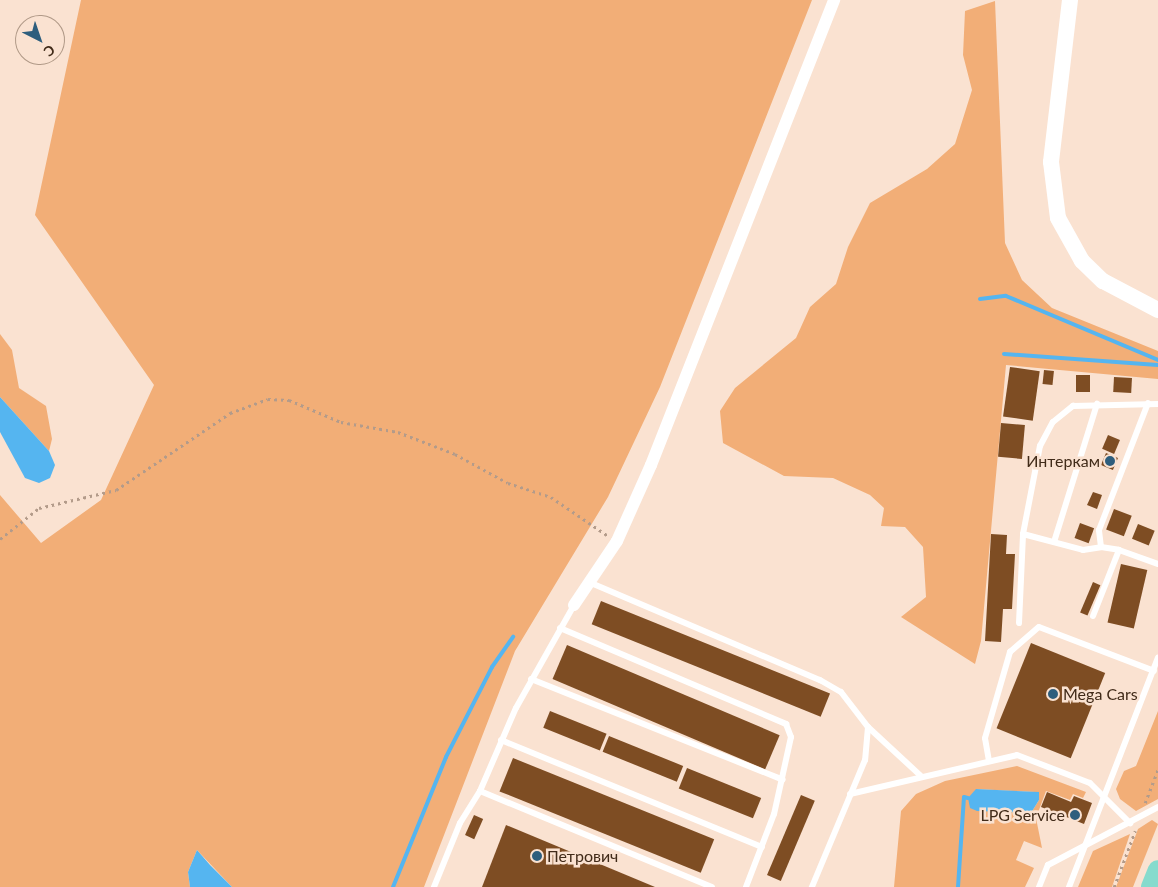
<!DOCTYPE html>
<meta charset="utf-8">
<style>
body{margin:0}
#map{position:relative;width:1158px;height:887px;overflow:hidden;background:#fae2d1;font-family:Lato,sans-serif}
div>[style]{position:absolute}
.green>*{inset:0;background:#f2ae77}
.water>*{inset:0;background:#55b5f0}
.stream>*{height:4px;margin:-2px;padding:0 2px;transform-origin:2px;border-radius:2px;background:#55b5f0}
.building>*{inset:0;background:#7e4d23;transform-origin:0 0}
.path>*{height:2.5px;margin-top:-1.25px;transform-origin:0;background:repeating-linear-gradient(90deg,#b39b8a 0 2.5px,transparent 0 6.5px)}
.service>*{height:6px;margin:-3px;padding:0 3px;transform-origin:3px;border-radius:3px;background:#fff}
.minor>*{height:12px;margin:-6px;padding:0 6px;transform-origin:6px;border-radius:6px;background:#fff}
.tertiary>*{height:16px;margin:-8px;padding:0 8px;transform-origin:8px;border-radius:8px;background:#fff}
.primary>*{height:20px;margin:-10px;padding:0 10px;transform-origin:10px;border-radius:10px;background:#86dbcd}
.dots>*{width:14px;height:14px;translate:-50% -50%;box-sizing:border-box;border:2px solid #fae2d1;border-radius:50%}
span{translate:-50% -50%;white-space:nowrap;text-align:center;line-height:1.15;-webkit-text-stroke:5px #fae2d1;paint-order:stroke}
.poi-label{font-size:16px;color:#412b19}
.right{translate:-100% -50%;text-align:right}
.left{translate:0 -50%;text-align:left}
.north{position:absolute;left:15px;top:15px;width:50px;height:50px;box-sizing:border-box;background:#fae2d1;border:1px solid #b09987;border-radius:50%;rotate:139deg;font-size:14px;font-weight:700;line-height:20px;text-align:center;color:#412b19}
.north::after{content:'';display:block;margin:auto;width:18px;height:22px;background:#2e5e7d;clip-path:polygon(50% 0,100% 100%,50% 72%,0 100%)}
</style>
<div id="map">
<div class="green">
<i style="clip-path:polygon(81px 0,812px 0,660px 387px,608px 497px,515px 651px,424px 887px,232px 887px,197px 850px,188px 872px,190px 887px,0 887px,0 495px,41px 543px,101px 500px,154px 385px,35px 215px)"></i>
<i style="clip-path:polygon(995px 1px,1005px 243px,1022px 280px,1052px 308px,1158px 351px,1158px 379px,1006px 365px,981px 641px,975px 664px,901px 617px,926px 597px,923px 547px,905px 527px,881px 526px,884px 508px,870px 495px,833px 478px,784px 476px,723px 443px,720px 411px,735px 388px,796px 338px,810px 307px,836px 284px,848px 247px,870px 203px,927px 169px,955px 144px,972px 90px,963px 55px,965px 11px)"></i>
<i style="clip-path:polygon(0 334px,12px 350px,19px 388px,46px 406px,52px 439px,49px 451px,0 397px)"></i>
<i style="clip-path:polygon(1158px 711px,1158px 799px,1136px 811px,1120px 799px,1116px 789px,1124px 771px,1136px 766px)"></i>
<i style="clip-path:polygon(evenodd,1017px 766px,1086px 792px,1083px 798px,1073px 794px,1070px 800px,1046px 791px,1036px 818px,1042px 848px,1024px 841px,1016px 860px,1034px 868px,1025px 887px,894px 887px,901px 811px,916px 794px,945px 781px,1017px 766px,976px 789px,1035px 792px,1039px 800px,1031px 813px,976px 789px)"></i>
<i style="clip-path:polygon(1152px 820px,1158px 824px,1133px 887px,1116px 887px,1138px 829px)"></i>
<i style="clip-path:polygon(1130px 834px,1112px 887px,1078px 887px,1093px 851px)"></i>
</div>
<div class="water">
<i style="clip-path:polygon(0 397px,49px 451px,55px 465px,50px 478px,39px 483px,25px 478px,0 432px)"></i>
<i style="clip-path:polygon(976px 789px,1039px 792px,1039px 800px,1031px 813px,977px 811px,970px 808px,968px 798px)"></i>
<i style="clip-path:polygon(197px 850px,210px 865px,232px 887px,190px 887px,188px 872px)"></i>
</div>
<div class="stream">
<i style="left:980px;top:299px;width:26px;rotate:-7deg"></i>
<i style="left:1006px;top:296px;width:165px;rotate:22.8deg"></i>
<i style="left:1004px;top:354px;width:154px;rotate:4.1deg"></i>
<i style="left:393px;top:887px;width:140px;rotate:-67.8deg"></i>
<i style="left:446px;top:757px;width:101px;rotate:-62.9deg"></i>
<i style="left:492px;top:667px;width:37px;rotate:-55deg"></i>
<i style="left:958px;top:887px;width:90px;rotate:-86.2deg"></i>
<i style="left:964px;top:797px;width:4px;rotate:14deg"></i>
</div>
<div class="building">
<i style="left:1010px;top:367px;width:30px;height:50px;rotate:8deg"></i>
<i style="left:1044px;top:370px;width:10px;height:14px;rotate:6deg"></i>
<i style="left:1076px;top:375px;width:14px;height:17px"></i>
<i style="left:1114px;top:377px;width:18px;height:15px;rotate:3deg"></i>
<i style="left:1001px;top:423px;width:24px;height:34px;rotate:5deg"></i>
<i style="left:1108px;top:435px;width:13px;height:15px;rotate:23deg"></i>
<i style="left:1106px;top:453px;width:13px;height:13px;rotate:23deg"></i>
<i style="clip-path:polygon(1093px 492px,1102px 495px,1097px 509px,1087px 505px)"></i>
<i style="left:1114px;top:509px;width:19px;height:22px;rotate:21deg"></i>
<i style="left:1080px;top:523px;width:15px;height:16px;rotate:20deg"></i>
<i style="left:1138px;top:524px;width:18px;height:16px;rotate:22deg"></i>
<i style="clip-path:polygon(991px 534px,1007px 535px,1006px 554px,1015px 554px,1012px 609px,1003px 609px,1001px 642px,985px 641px)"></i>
<i style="left:1121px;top:564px;width:27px;height:60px;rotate:13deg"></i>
<i style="left:1093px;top:582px;width:8px;height:33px;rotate:23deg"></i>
<i style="left:601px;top:601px;width:247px;height:25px;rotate:22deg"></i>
<i style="left:1031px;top:643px;width:80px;height:92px;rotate:22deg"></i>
<i style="left:567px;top:645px;width:231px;height:37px;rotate:23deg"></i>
<i style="left:550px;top:711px;width:61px;height:18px;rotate:22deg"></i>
<i style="left:609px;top:736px;width:80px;height:17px;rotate:22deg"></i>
<i style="left:513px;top:758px;width:217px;height:36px;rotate:22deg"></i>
<i style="left:687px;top:768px;width:80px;height:22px;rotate:22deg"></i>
<i style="clip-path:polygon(1047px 792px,1071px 802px,1074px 796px,1092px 803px,1084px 824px,1041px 807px)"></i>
<i style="left:801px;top:795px;width:15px;height:87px;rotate:23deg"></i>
<i style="left:474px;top:815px;width:10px;height:22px;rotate:24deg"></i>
<i style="clip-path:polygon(506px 825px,655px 887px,482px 887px)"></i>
</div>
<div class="path">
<i style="left:0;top:539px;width:50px;rotate:-38.5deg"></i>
<i style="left:39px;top:508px;width:79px;rotate:-13.2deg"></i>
<i style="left:116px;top:490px;width:138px;rotate:-34deg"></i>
<i style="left:230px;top:413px;width:40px;rotate:-20.2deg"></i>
<i style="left:268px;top:399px;width:21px;rotate:3deg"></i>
<i style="left:289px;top:400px;width:56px;rotate:22.9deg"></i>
<i style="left:341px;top:422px;width:58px;rotate:10deg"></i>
<i style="left:398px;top:432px;width:61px;rotate:21.1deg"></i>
<i style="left:455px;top:454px;width:60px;rotate:28.7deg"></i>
<i style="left:508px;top:483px;width:45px;rotate:18deg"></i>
<i style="left:551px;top:497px;width:68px;rotate:34.2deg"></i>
<i style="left:1145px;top:803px;width:36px;rotate:-69deg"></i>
<i style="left:1114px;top:887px;width:60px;rotate:-69.4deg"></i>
</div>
<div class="service">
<i style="left:1023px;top:534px;width:62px;rotate:14.9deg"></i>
<i style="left:1083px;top:550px;width:18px;rotate:-9deg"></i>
<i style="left:1101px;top:547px;width:18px;rotate:9deg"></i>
<i style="left:1119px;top:550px;width:41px;rotate:19.7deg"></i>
<i style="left:1054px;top:542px;width:145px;rotate:-72.7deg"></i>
<i style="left:1101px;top:547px;width:17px;rotate:-97deg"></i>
<i style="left:1099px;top:530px;width:136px;rotate:-68.9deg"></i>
<i style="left:591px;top:583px;width:249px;rotate:23deg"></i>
<i style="left:820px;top:680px;width:24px;rotate:30deg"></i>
<i style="left:841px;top:692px;width:44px;rotate:52.4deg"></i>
<i style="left:868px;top:727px;width:33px;rotate:95deg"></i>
<i style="left:865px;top:760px;width:138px;rotate:112.7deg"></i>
<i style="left:1093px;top:616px;width:71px;rotate:-68.5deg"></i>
<i style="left:1019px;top:623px;width:89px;rotate:-87.4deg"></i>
<i style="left:1023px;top:534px;width:90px;rotate:-79.1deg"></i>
<i style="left:1040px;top:446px;width:27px;rotate:-62deg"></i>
<i style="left:1053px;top:422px;width:26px;rotate:-39deg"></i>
<i style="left:1073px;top:406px;width:85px;rotate:-1.3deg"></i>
<i style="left:560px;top:628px;width:246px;rotate:23deg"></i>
<i style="left:786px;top:724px;width:14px;rotate:69deg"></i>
<i style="left:791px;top:737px;width:79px;rotate:102.4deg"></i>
<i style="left:774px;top:814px;width:78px;rotate:111deg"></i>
<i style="left:531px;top:679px;width:271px;rotate:21.8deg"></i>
<i style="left:868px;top:727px;width:72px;rotate:42.8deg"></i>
<i style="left:501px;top:740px;width:282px;rotate:22.3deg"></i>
<i style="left:989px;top:761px;width:23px;rotate:-100deg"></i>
<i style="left:985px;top:738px;width:90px;rotate:-73.8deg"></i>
<i style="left:1010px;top:652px;width:38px;rotate:-41deg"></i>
<i style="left:1039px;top:627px;width:123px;rotate:20.9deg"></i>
<i style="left:480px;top:791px;width:251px;rotate:22.5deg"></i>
<i style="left:850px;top:794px;width:171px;rotate:-13.1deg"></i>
<i style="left:1017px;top:755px;width:78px;rotate:21deg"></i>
<i style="left:1090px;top:783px;width:57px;rotate:45deg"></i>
<i style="left:434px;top:887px;width:69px;rotate:-67.9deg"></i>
<i style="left:460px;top:823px;width:38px;rotate:-58deg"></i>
<i style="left:480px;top:791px;width:90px;rotate:-66.6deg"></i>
<i style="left:516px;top:708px;width:118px;rotate:-60.6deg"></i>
<i style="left:1039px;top:887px;width:24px;rotate:-68deg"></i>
<i style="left:1048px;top:865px;width:124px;rotate:-27.8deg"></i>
<i style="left:1069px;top:887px;width:246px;rotate:-68.8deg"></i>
</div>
<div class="minor">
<i style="left:574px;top:605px;width:77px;rotate:-56.1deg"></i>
<i style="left:617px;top:541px;width:83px;rotate:-65.9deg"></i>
<i style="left:651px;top:465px;width:500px;rotate:-68.5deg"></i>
</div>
<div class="tertiary">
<i style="left:1070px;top:0;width:163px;rotate:96.7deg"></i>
<i style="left:1051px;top:162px;width:56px;rotate:82.9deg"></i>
<i style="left:1058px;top:218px;width:49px;rotate:60.8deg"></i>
<i style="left:1082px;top:261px;width:29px;rotate:44deg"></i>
<i style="left:1103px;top:281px;width:62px;rotate:27.8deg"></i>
</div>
<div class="primary">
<i style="left:1151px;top:887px;width:18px;rotate:-68deg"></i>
</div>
<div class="dots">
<i style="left:1110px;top:461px;background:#2e5e7d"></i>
<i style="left:1053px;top:694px;background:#2e5e7d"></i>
<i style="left:1075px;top:815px;background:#2e5e7d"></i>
<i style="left:537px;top:856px;background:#2e5e7d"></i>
</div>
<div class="poi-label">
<span class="right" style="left:1100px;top:461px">Интеркам</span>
<span class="left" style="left:1063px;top:694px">Mega Cars</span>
<span class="right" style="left:1065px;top:815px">LPG Service</span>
<span class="left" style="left:547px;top:856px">Петрович</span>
</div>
<div class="north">С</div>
</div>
